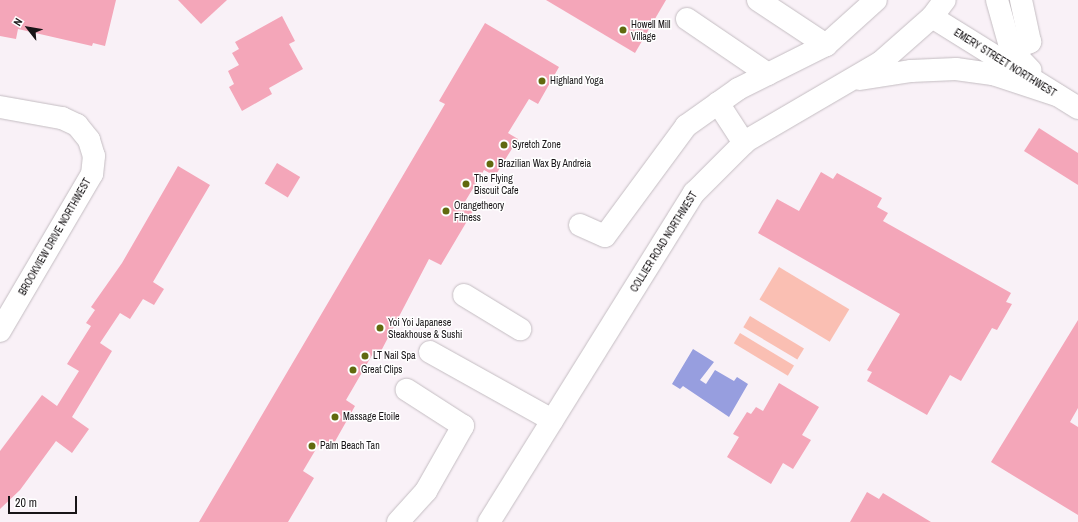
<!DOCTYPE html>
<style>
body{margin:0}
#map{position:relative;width:1078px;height:522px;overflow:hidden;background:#f9f1f7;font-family:"Archivo Narrow",sans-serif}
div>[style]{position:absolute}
.green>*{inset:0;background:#fabfb3;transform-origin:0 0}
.water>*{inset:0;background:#979edf}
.building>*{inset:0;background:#f4a6b9;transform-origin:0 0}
.roads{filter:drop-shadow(0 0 1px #c4bdc2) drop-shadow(0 0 1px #c4bdc2)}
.minor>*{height:22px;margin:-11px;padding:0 11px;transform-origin:11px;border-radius:11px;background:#fff}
.dots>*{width:11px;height:11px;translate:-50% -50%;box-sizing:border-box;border:2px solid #fff;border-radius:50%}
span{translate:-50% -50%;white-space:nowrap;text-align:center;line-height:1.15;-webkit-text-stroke:3px #fff;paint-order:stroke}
.poi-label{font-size:10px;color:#181517}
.left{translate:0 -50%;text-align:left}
.street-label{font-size:10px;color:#181517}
.north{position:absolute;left:8px;top:8px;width:40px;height:40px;-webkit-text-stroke:3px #fff;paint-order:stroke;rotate:301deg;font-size:11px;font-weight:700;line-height:16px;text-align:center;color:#181517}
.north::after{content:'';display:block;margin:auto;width:14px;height:18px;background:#181517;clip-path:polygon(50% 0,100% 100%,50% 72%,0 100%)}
.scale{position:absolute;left:8px;top:496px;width:69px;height:18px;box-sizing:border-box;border:2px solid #181517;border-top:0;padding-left:5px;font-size:12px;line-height:14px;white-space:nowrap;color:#181517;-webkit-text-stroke:3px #fff;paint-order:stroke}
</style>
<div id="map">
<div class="green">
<i style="left:779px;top:267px;width:82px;height:38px;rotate:31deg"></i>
<i style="left:750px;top:316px;width:63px;height:13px;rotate:31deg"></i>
<i style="left:740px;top:333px;width:63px;height:12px;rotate:31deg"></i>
</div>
<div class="water">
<i style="clip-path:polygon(693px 349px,714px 362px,700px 380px,706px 384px,715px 370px,734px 381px,737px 377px,748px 384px,729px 417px,683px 386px,680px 389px,672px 384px)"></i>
</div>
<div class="building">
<i style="clip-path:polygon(0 0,116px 0,105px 46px,93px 43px,92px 46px,18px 29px,16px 39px,0 36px)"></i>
<i style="clip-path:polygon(178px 0,227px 0,201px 24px)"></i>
<i style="clip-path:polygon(546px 0,666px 0,635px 53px)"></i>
<i style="clip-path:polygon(282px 16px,295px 41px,289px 44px,303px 69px,269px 88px,272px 94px,242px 111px,229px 87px,234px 84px,228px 71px,239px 65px,232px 53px,239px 49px,235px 42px)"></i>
<i style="clip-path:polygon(485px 23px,559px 67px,538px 104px,529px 99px,508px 133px,518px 139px,495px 176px,484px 170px,463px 205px,473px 211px,441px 265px,429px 259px,380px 353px,375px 350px,346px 400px,355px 406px,333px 445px,322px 439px,303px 471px,314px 478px,288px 522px,199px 522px,445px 104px,439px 101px)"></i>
<i style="clip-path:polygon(1039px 128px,1078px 153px,1078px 185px,1024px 151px)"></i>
<i style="left:277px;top:163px;width:27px;height:24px;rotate:31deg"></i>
<i style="clip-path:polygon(178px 166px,210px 185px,153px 282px,164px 289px,154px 305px,143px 299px,130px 319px,120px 313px,100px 343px,112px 351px,72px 417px,89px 429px,72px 453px,56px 441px,20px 490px,0 509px,0 451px,42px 395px,57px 406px,79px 371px,67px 364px,91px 326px,86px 323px,95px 310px,91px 307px,122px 263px)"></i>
<i style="clip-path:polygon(821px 172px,833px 179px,837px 173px,882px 198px,877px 207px,888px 213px,883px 221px,1011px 293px,1006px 302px,1012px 304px,997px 330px,992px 328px,961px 381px,950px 375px,927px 415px,867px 381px,872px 372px,867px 370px,900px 314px,758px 233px,777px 199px,799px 211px)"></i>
<i style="clip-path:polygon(1078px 320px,1078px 408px,1070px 422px,1078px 427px,1078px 515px,991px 462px)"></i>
<i style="clip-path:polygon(779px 383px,819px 407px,802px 435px,811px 440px,793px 469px,783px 463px,771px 484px,727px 457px,739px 437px,733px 434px,747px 412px,751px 414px,756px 407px,763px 411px)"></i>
<i style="clip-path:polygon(867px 492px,879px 499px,883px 493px,931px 522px,850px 522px)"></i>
</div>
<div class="roads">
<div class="minor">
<i style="left:758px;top:0;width:82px;rotate:33.5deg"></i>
<i style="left:997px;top:0;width:52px;rotate:74.4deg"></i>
<i style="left:1011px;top:50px;width:28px;rotate:46deg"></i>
<i style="left:932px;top:17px;width:172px;rotate:31.9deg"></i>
<i style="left:687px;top:19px;width:98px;rotate:34.2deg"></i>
<i style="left:1011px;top:50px;width:21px;rotate:-23deg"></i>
<i style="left:1030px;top:42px;width:43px;rotate:-102.1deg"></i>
<i style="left:860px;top:79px;width:52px;rotate:-8.9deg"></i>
<i style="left:911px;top:71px;width:45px;rotate:-2.5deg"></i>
<i style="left:956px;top:69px;width:37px;rotate:8deg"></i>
<i style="left:993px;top:74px;width:67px;rotate:18.2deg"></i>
<i style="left:718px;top:103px;width:48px;rotate:57deg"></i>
<i style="left:0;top:107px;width:63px;rotate:10.1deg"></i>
<i style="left:62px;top:118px;width:17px;rotate:25deg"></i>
<i style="left:77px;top:125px;width:19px;rotate:51deg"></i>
<i style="left:89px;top:140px;width:17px;rotate:73deg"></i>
<i style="left:94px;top:156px;width:18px;rotate:96deg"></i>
<i style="left:92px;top:174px;width:182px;rotate:120.4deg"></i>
<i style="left:580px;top:225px;width:27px;rotate:24deg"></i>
<i style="left:605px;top:236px;width:137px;rotate:-53.6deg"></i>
<i style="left:686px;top:126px;width:64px;rotate:-35.4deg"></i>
<i style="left:738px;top:89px;width:98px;rotate:-26.6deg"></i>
<i style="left:826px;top:45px;width:67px;rotate:-42deg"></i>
<i style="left:464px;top:295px;width:66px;rotate:31.3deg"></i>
<i style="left:430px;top:352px;width:140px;rotate:29.1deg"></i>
<i style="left:398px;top:522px;width:42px;rotate:-47.9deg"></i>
<i style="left:426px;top:491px;width:75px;rotate:-60.4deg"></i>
<i style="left:463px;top:426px;width:67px;rotate:-147.3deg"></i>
<i style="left:489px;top:522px;width:388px;rotate:-58.1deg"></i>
<i style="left:694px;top:193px;width:74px;rotate:-45deg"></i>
<i style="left:746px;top:141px;width:156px;rotate:-30.3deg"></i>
<i style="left:881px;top:62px;width:68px;rotate:-41.4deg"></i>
<i style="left:932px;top:17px;width:21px;rotate:-53deg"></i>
</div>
</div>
<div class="dots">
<i style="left:623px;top:30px;background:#616a0f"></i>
<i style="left:542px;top:81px;background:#616a0f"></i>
<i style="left:504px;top:145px;background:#616a0f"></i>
<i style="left:490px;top:164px;background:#616a0f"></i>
<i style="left:466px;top:184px;background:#616a0f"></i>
<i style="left:446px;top:211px;background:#616a0f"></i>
<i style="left:380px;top:328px;background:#616a0f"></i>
<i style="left:365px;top:356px;background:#616a0f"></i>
<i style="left:353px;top:370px;background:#616a0f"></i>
<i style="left:335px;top:417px;background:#616a0f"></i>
<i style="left:312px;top:446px;background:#616a0f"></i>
</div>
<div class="poi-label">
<span class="left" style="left:631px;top:30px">Howell Mill<br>Village</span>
<span class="left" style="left:550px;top:81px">Highland Yoga</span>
<span class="left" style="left:512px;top:145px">Syretch Zone</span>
<span class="left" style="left:498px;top:164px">Brazilian Wax By Andreia</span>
<span class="left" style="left:474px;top:184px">The Flying<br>Biscuit Cafe</span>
<span class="left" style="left:454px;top:211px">Orangetheory<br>Fitness</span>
<span class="left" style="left:388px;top:328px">Yoi Yoi Japanese<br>Steakhouse &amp; Sushi</span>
<span class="left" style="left:373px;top:356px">LT Nail Spa</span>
<span class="left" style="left:361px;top:370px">Great Clips</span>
<span class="left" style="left:343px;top:417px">Massage Etoile</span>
<span class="left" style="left:320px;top:446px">Palm Beach Tan</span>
</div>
<div class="street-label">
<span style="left:1005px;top:63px;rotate:32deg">EMERY STREET NORTHWEST</span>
<span style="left:55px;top:237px;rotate:-60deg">BROOKVIEW DRIVE NORTHWEST</span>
<span style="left:664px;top:242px;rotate:-58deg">COLLIER ROAD NORTHWEST</span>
</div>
<div class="north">N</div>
<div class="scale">20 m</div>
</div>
